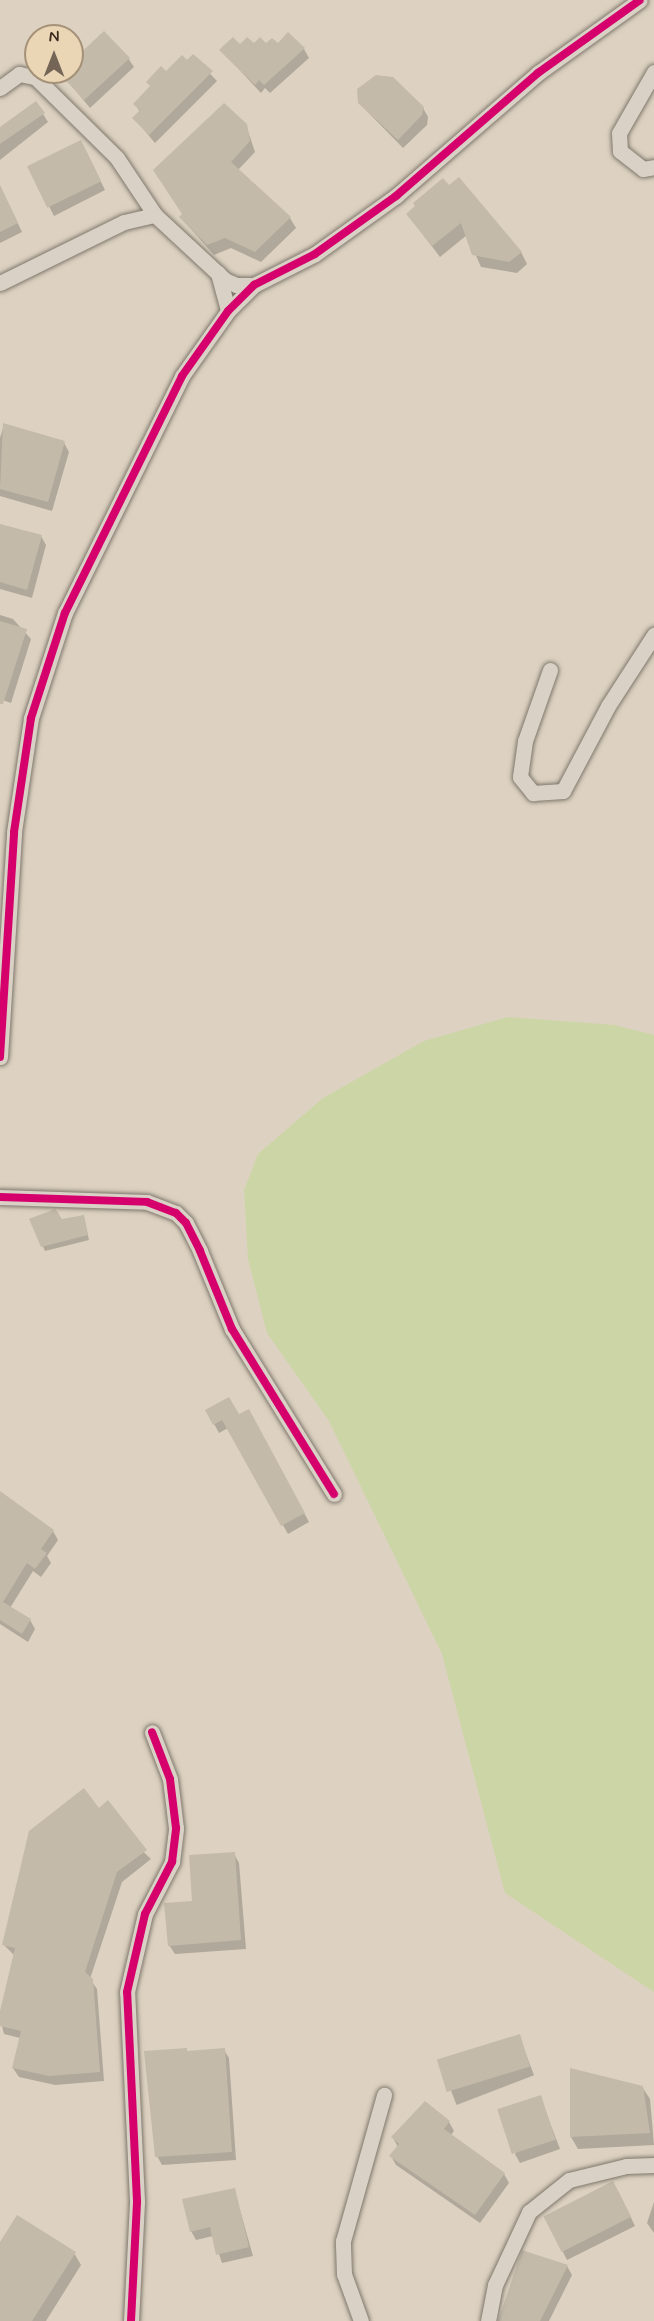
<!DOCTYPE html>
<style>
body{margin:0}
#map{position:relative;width:654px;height:2321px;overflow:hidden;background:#ddd2c1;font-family:Mynerve,sans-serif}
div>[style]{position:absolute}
.green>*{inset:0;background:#ccd5a6}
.shadow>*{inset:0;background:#0003;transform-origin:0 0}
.building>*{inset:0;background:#c3baaa;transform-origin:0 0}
.roads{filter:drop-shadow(0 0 2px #7f776c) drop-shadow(0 0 2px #7f776c)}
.minor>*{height:15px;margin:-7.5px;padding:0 7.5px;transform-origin:7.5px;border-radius:7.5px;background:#d9d1c5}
.cycleway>*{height:8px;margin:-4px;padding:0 4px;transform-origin:4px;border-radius:4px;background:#d6006c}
span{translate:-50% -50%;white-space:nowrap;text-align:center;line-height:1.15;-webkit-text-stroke:4.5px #ead5b4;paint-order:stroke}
.north{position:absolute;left:24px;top:24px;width:60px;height:60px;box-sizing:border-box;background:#ead5b4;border:2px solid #a49178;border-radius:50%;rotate:0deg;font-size:16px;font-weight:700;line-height:24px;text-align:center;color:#3b2a1e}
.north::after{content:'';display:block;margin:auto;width:21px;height:27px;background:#746557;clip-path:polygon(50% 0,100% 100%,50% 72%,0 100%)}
</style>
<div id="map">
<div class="green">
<i style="clip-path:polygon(508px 1017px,614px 1025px,654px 1035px,654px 1992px,505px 1893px,442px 1654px,329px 1421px,267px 1333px,248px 1259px,244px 1190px,258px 1154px,323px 1098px,424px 1041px)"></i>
</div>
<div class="shadow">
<i style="clip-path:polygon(278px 45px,304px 49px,309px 58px,270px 93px,265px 88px,261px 93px,221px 50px)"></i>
<i style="clip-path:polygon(193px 56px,217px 81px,155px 143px,134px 118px,140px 112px,135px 104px,166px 73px)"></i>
<i style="clip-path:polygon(128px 58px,134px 67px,90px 108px,61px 73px,72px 72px,72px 63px)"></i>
<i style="clip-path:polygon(359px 103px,423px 108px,428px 117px,427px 125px,403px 148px)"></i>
<i style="clip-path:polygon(43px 114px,48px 122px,0 160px,0 129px)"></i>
<i style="clip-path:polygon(246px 125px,255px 152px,238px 170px,290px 218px,296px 228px,261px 262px,231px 248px,214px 255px,181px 218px)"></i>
<i style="clip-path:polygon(86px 151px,105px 190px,54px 216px,29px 167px)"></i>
<i style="clip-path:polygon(443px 180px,521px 252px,527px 264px,517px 273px,481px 267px,467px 235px,440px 257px,408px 215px)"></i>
<i style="clip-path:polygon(0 186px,22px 232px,0 243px)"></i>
<i style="clip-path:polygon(4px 425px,64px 443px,69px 452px,52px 511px,0 496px,0 438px)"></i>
<i style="clip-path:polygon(0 526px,41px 536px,46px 545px,32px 598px,0 589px)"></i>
<i style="clip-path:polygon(0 615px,13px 619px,31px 639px,11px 703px,0 699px)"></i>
<i style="clip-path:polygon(57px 1211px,62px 1221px,84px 1217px,89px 1240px,45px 1251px,31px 1220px)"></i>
<i style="clip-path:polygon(207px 1411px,254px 1420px,309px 1522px,288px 1534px,228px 1428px,219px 1433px)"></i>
<i style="clip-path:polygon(0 1493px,53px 1531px,58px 1540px,47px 1556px,51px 1563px,41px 1577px,33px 1571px,10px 1608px,30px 1620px,35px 1629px,28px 1642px,0 1624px)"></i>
<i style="clip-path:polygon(99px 1810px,151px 1859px,122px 1882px,90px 1979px,97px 1989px,104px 2081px,55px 2085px,19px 2077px,13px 2068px,20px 2038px,4px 2034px,0 2018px,15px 1956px,4px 1945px)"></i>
<i style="clip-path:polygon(234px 1854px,239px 1863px,246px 1949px,175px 1954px,169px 1945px,193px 1902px)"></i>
<i style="left:519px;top:2036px;width:42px;height:83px;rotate:69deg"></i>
<i style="clip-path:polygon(224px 2050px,229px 2058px,236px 2160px,162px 2165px,157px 2156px)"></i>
<i style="clip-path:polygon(642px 2087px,650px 2099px,654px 2145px,578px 2149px,571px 2137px)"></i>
<i style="clip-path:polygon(540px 2097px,560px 2149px,520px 2163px,515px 2154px)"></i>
<i style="clip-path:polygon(449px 2122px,454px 2131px,451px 2135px,504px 2174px,509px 2183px,480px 2223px,396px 2165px,391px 2156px,398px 2147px,393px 2138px)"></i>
<i style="clip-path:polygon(234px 2189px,253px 2256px,222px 2263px,213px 2236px,196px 2240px,191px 2231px)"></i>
<i style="clip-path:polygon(618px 2191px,635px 2226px,567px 2260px,545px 2216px)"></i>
<i style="clip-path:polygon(654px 2202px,654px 2233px,647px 2223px)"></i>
<i style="clip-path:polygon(0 2245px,74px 2253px,81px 2265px,46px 2321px,0 2321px)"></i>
<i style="clip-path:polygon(567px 2266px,572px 2275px,549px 2321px,500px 2321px)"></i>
</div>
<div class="building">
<i style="clip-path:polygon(104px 31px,130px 58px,84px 100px,58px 72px,72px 72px,72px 61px)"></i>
<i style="clip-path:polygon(288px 32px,305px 48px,264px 85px,259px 80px,255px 85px,219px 50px,233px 37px,240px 44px,247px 37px,254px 43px,260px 37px,266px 43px,272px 38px,278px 43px)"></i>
<i style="clip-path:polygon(193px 54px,213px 71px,149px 135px,132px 118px,140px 110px,133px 104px,150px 86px,146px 82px,161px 66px,166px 71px,182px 55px,187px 60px)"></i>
<i style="clip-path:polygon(376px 75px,393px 77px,424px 107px,422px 115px,398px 140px,358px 103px,357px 89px)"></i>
<i style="clip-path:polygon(36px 101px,45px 113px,0 144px,0 127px)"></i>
<i style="clip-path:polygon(224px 103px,247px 124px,250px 141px,231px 162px,291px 217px,255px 252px,225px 238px,207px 245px,179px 217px,182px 214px,153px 170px)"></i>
<i style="left:81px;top:140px;width:46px;height:60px;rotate:64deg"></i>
<i style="clip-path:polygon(459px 177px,522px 252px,509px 262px,472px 255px,461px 223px,432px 246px,406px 214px,415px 206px,413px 203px,443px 178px,449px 185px)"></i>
<i style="clip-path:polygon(0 185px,18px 223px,0 232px)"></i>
<i style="clip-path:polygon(3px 423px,65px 441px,48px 502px,0 489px)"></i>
<i style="clip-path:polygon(0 524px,42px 535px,27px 590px,0 582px)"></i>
<i style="clip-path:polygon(0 621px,27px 629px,3px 704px,0 704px)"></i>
<i style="clip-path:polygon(55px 1209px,62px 1219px,84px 1215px,88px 1235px,41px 1247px,29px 1219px)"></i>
<i style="clip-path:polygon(229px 1397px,239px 1414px,249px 1409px,305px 1513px,281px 1526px,222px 1420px,213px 1425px,205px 1410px)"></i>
<i style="clip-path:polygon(0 1491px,54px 1530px,41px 1549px,47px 1553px,35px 1569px,27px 1563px,3px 1602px,31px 1619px,22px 1634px,0 1620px)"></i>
<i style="clip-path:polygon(84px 1788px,99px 1808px,108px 1800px,147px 1850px,117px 1872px,85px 1972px,93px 1979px,100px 2072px,49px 2076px,12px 2068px,21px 2031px,0 2026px,0 2011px,15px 1948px,2px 1945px,29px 1831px)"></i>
<i style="clip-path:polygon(235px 1852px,241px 1940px,168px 1946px,164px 1903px,192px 1901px,189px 1855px)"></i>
<i style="left:520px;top:2034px;width:34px;height:87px;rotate:73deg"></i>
<i style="clip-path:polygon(187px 2048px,187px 2051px,225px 2048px,232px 2152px,155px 2157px,144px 2051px)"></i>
<i style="clip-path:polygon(570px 2068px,643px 2086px,650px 2133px,570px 2137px)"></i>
<i style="left:541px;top:2095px;width:47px;height:46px;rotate:72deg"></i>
<i style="clip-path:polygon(425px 2101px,450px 2121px,444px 2129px,505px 2173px,475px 2215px,389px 2156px,399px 2144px,391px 2137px)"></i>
<i style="left:613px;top:2181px;width:40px;height:78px;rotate:63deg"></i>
<i style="clip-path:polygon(235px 2188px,249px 2247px,216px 2255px,210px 2227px,190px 2232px,182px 2199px)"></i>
<i style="clip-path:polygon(17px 2215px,76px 2252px,32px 2321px,0 2321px,0 2242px)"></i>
<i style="clip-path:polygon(522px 2250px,568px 2265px,540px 2321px,498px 2321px)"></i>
</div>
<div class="roads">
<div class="minor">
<i style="left:654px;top:72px;width:70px;rotate:119.8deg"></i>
<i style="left:619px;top:133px;width:18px;rotate:87deg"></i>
<i style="left:620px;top:151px;width:29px;rotate:38deg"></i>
<i style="left:643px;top:169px;width:11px;rotate:-10deg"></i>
<i style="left:0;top:88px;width:24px;rotate:-36deg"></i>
<i style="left:19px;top:74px;width:16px;rotate:11deg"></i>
<i style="left:35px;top:77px;width:115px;rotate:44.6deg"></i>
<i style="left:117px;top:158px;width:69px;rotate:56.3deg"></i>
<i style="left:155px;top:215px;width:96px;rotate:42.9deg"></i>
<i style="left:225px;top:280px;width:12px;rotate:24deg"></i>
<i style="left:236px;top:285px;width:18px"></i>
<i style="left:218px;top:273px;width:39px;rotate:75deg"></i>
<i style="left:0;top:283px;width:138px;rotate:-26.2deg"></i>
<i style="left:124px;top:222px;width:32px;rotate:-13deg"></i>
<i style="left:550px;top:670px;width:75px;rotate:109.4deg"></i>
<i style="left:525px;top:741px;width:36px;rotate:98deg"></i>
<i style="left:520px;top:777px;width:21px;rotate:51deg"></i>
<i style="left:533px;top:793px;width:30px;rotate:-4deg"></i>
<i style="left:563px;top:791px;width:96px;rotate:-62.1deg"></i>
<i style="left:608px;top:706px;width:85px;rotate:-57.1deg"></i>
<i style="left:0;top:1057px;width:225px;rotate:-86.4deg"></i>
<i style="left:14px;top:832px;width:115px;rotate:-81.5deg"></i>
<i style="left:31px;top:718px;width:110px;rotate:-72.1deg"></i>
<i style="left:65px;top:613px;width:264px;rotate:-63.7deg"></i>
<i style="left:182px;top:376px;width:80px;rotate:-54.7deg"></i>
<i style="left:228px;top:311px;width:37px;rotate:-45deg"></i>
<i style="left:254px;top:285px;width:68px;rotate:-26.9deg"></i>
<i style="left:315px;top:254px;width:100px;rotate:-35.6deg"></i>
<i style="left:396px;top:196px;width:188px;rotate:-40.9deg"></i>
<i style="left:538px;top:73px;width:125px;rotate:-35.6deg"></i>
<i style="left:0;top:1197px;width:147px;rotate:1.9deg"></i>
<i style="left:147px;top:1202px;width:31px;rotate:21deg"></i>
<i style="left:176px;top:1213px;width:14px;rotate:45deg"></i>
<i style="left:186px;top:1223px;width:31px;rotate:63deg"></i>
<i style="left:200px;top:1251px;width:84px;rotate:67.7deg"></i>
<i style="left:232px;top:1329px;width:194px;rotate:58.3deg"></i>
<i style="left:131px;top:2321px;width:120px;rotate:-87.1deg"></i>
<i style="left:137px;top:2201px;width:209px;rotate:-92.7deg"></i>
<i style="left:127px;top:1992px;width:80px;rotate:-77deg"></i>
<i style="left:145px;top:1914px;width:59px;rotate:-62.6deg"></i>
<i style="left:172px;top:1862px;width:34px;rotate:-83deg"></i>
<i style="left:176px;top:1828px;width:49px;rotate:-97deg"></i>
<i style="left:170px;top:1779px;width:50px;rotate:-111deg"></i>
<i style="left:361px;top:2321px;width:50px;rotate:-109.9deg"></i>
<i style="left:344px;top:2274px;width:33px;rotate:-92deg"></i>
<i style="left:343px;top:2241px;width:152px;rotate:-74.3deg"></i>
<i style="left:488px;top:2321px;width:37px;rotate:-79deg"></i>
<i style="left:495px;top:2285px;width:81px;rotate:-65deg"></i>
<i style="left:529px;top:2212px;width:51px;rotate:-38.7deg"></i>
<i style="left:569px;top:2180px;width:59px;rotate:-13.8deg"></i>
<i style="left:626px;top:2166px;width:28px;rotate:-2deg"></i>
</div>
</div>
<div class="cycleway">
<i style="left:0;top:1057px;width:225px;rotate:-86.4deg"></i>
<i style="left:14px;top:832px;width:115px;rotate:-81.5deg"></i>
<i style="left:31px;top:718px;width:110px;rotate:-72.1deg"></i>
<i style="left:65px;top:613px;width:264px;rotate:-63.7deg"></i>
<i style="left:182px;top:376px;width:80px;rotate:-54.7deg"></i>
<i style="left:228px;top:311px;width:37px;rotate:-45deg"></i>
<i style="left:254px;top:285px;width:68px;rotate:-26.9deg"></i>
<i style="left:315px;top:254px;width:100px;rotate:-35.6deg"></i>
<i style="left:396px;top:196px;width:188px;rotate:-40.9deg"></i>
<i style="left:538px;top:73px;width:125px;rotate:-35.6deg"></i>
<i style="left:0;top:1197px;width:147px;rotate:1.9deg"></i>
<i style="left:147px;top:1202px;width:31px;rotate:21deg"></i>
<i style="left:176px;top:1213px;width:14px;rotate:45deg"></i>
<i style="left:186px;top:1223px;width:31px;rotate:63deg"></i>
<i style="left:200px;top:1251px;width:84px;rotate:67.7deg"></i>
<i style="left:232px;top:1329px;width:194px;rotate:58.3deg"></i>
<i style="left:131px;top:2321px;width:120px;rotate:-87.1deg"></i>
<i style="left:137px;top:2201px;width:209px;rotate:-92.7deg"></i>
<i style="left:127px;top:1992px;width:80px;rotate:-77deg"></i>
<i style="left:145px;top:1914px;width:59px;rotate:-62.6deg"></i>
<i style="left:172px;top:1862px;width:34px;rotate:-83deg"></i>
<i style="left:176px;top:1828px;width:49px;rotate:-97deg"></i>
<i style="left:170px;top:1779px;width:50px;rotate:-111deg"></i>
</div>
<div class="north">N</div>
</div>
